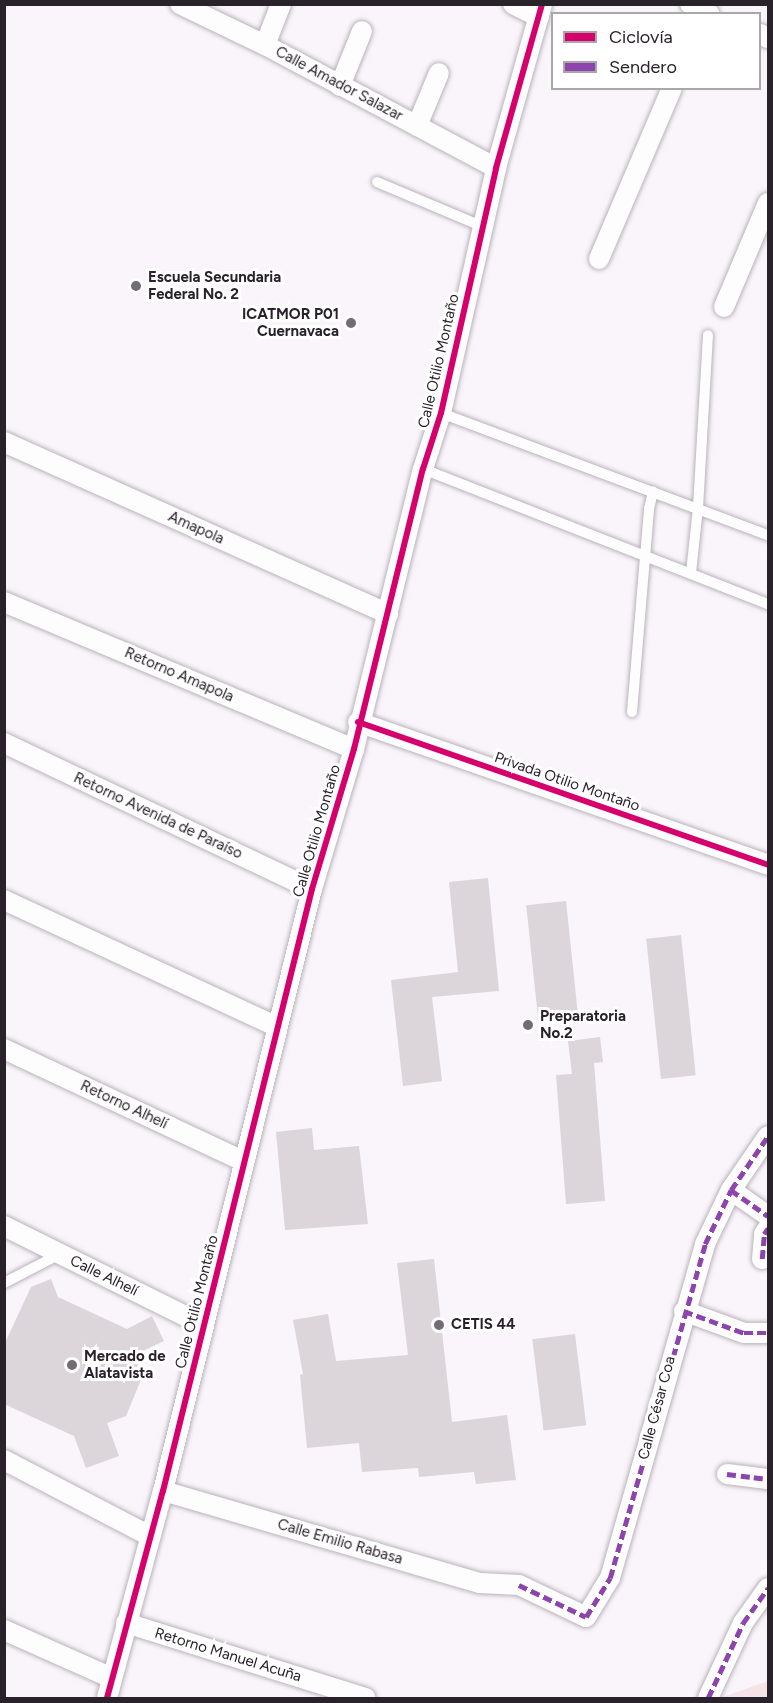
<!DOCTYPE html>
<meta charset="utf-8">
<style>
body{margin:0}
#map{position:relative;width:773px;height:1703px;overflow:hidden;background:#faf4fb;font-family:Figtree,sans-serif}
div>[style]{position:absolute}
.green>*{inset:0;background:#f6e3e6}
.building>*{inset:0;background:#dcd5da;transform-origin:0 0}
.roads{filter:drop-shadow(0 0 2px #b9b3ba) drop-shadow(0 0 2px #b9b3ba)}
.lane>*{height:10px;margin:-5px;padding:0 5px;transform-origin:5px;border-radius:5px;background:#fefdfe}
.street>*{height:20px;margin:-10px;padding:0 10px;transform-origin:10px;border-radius:10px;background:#fefdfe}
.quiet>*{height:4.5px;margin-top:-2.25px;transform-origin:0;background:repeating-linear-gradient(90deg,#8e44ad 0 9px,transparent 0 13.5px)}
.cycleway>*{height:6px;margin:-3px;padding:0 3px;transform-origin:3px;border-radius:3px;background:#d6006c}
.dots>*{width:16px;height:16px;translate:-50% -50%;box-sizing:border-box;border:3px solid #fff;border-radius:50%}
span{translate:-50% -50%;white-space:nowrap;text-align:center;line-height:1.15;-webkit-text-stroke:6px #fff;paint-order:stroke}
.street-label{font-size:15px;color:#29222a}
.poi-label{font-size:15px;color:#29222a;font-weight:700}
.left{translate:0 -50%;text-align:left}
.right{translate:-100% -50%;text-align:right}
.frame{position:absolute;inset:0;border:6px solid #29222a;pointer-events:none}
.legend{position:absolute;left:551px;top:12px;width:210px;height:78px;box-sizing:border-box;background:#fff;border:2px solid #a9a7aa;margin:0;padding:8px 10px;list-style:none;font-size:18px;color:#29222a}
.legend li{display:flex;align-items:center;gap:12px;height:30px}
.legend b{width:30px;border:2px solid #a9a7aa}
</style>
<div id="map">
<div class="green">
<i style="clip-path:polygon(768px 1681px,768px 1698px,720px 1698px)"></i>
</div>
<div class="building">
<i style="clip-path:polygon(488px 878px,499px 991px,432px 997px,442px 1081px,403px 1086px,391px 980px,458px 972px,449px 882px)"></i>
<i style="left:566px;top:901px;width:113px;height:40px;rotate:84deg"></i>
<i style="left:681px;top:935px;width:141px;height:35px;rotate:84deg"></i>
<i style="clip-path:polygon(600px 1037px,603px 1062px,594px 1063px,605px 1201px,566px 1204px,556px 1075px,572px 1074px,568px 1041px)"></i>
<i style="clip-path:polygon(312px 1128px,314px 1150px,359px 1146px,368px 1224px,285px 1230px,276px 1132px)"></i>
<i style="clip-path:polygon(434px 1259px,452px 1422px,507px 1415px,516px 1480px,476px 1484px,474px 1472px,419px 1477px,418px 1468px,362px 1472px,359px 1443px,307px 1448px,300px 1375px,303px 1374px,293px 1320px,328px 1314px,336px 1361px,408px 1355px,397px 1263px)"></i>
<i style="clip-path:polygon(51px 1279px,58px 1297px,127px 1329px,152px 1316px,164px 1341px,134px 1355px,143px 1375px,126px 1416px,107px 1423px,119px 1456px,86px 1468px,74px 1436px,4px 1404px,4px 1345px,31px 1287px)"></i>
<i style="left:575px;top:1334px;width:92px;height:43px;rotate:83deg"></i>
</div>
<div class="roads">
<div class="lane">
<i style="left:377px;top:182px;width:113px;rotate:22.9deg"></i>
<i style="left:441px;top:413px;width:349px;rotate:20.5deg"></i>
<i style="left:423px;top:469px;width:370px;rotate:21.4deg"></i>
<i style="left:691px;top:573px;width:65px;rotate:-83.9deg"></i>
<i style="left:698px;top:508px;width:173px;rotate:-86.7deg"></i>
<i style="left:632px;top:712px;width:204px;rotate:-85.2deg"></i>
<i style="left:649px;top:509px;width:18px;rotate:-77deg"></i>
<i style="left:4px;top:1283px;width:63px;rotate:-27.4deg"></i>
</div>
<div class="street">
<i style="left:180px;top:4px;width:94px;rotate:25.8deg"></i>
<i style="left:265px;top:45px;width:262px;rotate:28deg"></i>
<i style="left:513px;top:4px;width:29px;rotate:27deg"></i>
<i style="left:690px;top:4px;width:22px;rotate:27deg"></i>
<i style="left:760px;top:34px;width:9px;rotate:27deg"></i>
<i style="left:265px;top:45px;width:44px;rotate:-68.7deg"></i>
<i style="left:340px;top:86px;width:59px;rotate:-68.2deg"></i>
<i style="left:417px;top:126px;width:57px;rotate:-67.5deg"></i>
<i style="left:599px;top:259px;width:186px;rotate:-66.9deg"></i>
<i style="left:724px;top:307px;width:113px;rotate:-67.1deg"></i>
<i style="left:4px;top:442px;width:421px;rotate:24.1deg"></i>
<i style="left:4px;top:602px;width:380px;rotate:22.8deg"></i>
<i style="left:358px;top:722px;width:434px;rotate:19.2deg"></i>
<i style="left:4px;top:743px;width:341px;rotate:25.4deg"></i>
<i style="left:4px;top:900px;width:301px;rotate:24.9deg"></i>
<i style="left:4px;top:1049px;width:264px;rotate:25.1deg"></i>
<i style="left:731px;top:1190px;width:45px;rotate:35.1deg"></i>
<i style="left:4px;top:1226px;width:222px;rotate:26.4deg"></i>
<i style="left:762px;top:1259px;width:25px;rotate:-85deg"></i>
<i style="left:764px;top:1234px;width:7px;rotate:-56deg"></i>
<i style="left:684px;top:1311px;width:64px;rotate:20.1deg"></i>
<i style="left:744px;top:1333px;width:24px"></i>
<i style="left:4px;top:1460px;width:165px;rotate:27.5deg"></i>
<i style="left:727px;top:1474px;width:41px;rotate:7deg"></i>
<i style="left:163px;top:1491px;width:330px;rotate:16.2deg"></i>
<i style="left:480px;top:1583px;width:39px;rotate:3deg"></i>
<i style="left:519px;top:1585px;width:74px;rotate:25.5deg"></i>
<i style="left:586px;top:1617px;width:46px;rotate:-58.4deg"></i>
<i style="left:610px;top:1578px;width:347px;rotate:-74.1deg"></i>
<i style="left:705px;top:1244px;width:60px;rotate:-64.3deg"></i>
<i style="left:731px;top:1190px;width:65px;rotate:-55.6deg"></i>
<i style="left:126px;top:1623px;width:251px;rotate:17.4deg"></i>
<i style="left:4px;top:1630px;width:118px;rotate:24deg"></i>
<i style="left:107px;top:1698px;width:214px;rotate:-74.9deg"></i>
<i style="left:163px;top:1491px;width:620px;rotate:-76.1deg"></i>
<i style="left:312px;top:889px;width:146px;rotate:-73.3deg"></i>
<i style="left:354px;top:749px;width:288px;rotate:-76.2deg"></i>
<i style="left:423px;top:469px;width:59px;rotate:-72.2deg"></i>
<i style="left:441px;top:413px;width:251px;rotate:-77.3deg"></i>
<i style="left:496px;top:168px;width:170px;rotate:-74.3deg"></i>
<i style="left:708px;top:1698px;width:83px;rotate:-65deg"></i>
<i style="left:743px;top:1623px;width:43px;rotate:-54.5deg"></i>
</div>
</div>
<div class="quiet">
<i style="left:731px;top:1190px;width:45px;rotate:35.1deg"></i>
<i style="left:762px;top:1259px;width:25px;rotate:-85deg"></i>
<i style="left:764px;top:1234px;width:7px;rotate:-56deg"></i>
<i style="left:684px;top:1311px;width:64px;rotate:20.1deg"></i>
<i style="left:744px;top:1333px;width:24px"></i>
<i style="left:727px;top:1474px;width:41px;rotate:7deg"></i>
<i style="left:519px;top:1585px;width:74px;rotate:25.5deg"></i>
<i style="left:586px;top:1617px;width:46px;rotate:-58.4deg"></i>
<i style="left:610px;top:1578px;width:347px;rotate:-74.1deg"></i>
<i style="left:705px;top:1244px;width:60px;rotate:-64.3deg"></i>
<i style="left:731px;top:1190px;width:65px;rotate:-55.6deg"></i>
<i style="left:708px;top:1698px;width:83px;rotate:-65deg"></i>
<i style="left:743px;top:1623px;width:43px;rotate:-54.5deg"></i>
</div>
<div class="cycleway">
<i style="left:358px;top:722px;width:434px;rotate:19.2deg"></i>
<i style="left:107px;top:1698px;width:214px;rotate:-74.9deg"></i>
<i style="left:163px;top:1491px;width:620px;rotate:-76.1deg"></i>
<i style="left:312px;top:889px;width:146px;rotate:-73.3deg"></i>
<i style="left:354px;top:749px;width:288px;rotate:-76.2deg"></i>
<i style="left:423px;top:469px;width:59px;rotate:-72.2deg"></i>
<i style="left:441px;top:413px;width:251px;rotate:-77.3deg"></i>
<i style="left:496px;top:168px;width:170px;rotate:-74.3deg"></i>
</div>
<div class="dots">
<i style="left:136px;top:286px;background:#726c73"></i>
<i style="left:351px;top:323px;background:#726c73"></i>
<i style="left:528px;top:1025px;background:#726c73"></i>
<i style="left:439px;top:1325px;background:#726c73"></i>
<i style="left:72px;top:1365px;background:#726c73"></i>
</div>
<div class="street-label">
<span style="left:339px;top:84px;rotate:28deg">Calle Amador Salazar</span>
<span style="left:439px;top:361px;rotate:-77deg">Calle Otilio Montaño</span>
<span style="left:196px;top:528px;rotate:24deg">Amapola</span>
<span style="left:179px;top:675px;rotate:23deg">Retorno Amapola</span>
<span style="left:567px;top:782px;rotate:19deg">Privada Otilio Montaño</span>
<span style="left:158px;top:816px;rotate:25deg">Retorno Avenida de Paraíso</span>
<span style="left:317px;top:831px;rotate:-74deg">Calle Otilio Montaño</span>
<span style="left:124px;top:1105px;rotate:25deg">Retorno Alhelí</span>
<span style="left:104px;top:1276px;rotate:26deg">Calle Alhelí</span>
<span style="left:197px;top:1302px;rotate:-76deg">Calle Otilio Montaño</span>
<span style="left:657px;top:1408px;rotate:-75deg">Calle César Coa</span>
<span style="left:340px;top:1542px;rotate:16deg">Calle Emilio Rabasa</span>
<span style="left:228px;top:1655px;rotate:17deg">Retorno Manuel Acuña</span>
</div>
<div class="poi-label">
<span class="left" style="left:148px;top:286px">Escuela Secundaria<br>Federal No. 2</span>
<span class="right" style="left:339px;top:323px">ICATMOR P01<br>Cuernavaca</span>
<span class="left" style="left:540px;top:1025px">Preparatoria<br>No.2</span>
<span class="left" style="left:451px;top:1325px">CETIS 44</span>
<span class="left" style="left:84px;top:1365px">Mercado de<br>Alatavista</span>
</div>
<div class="frame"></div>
<ul class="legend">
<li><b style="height:8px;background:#d6006c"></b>Ciclovía</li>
<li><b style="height:8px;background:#8e44ad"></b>Sendero</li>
</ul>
</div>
